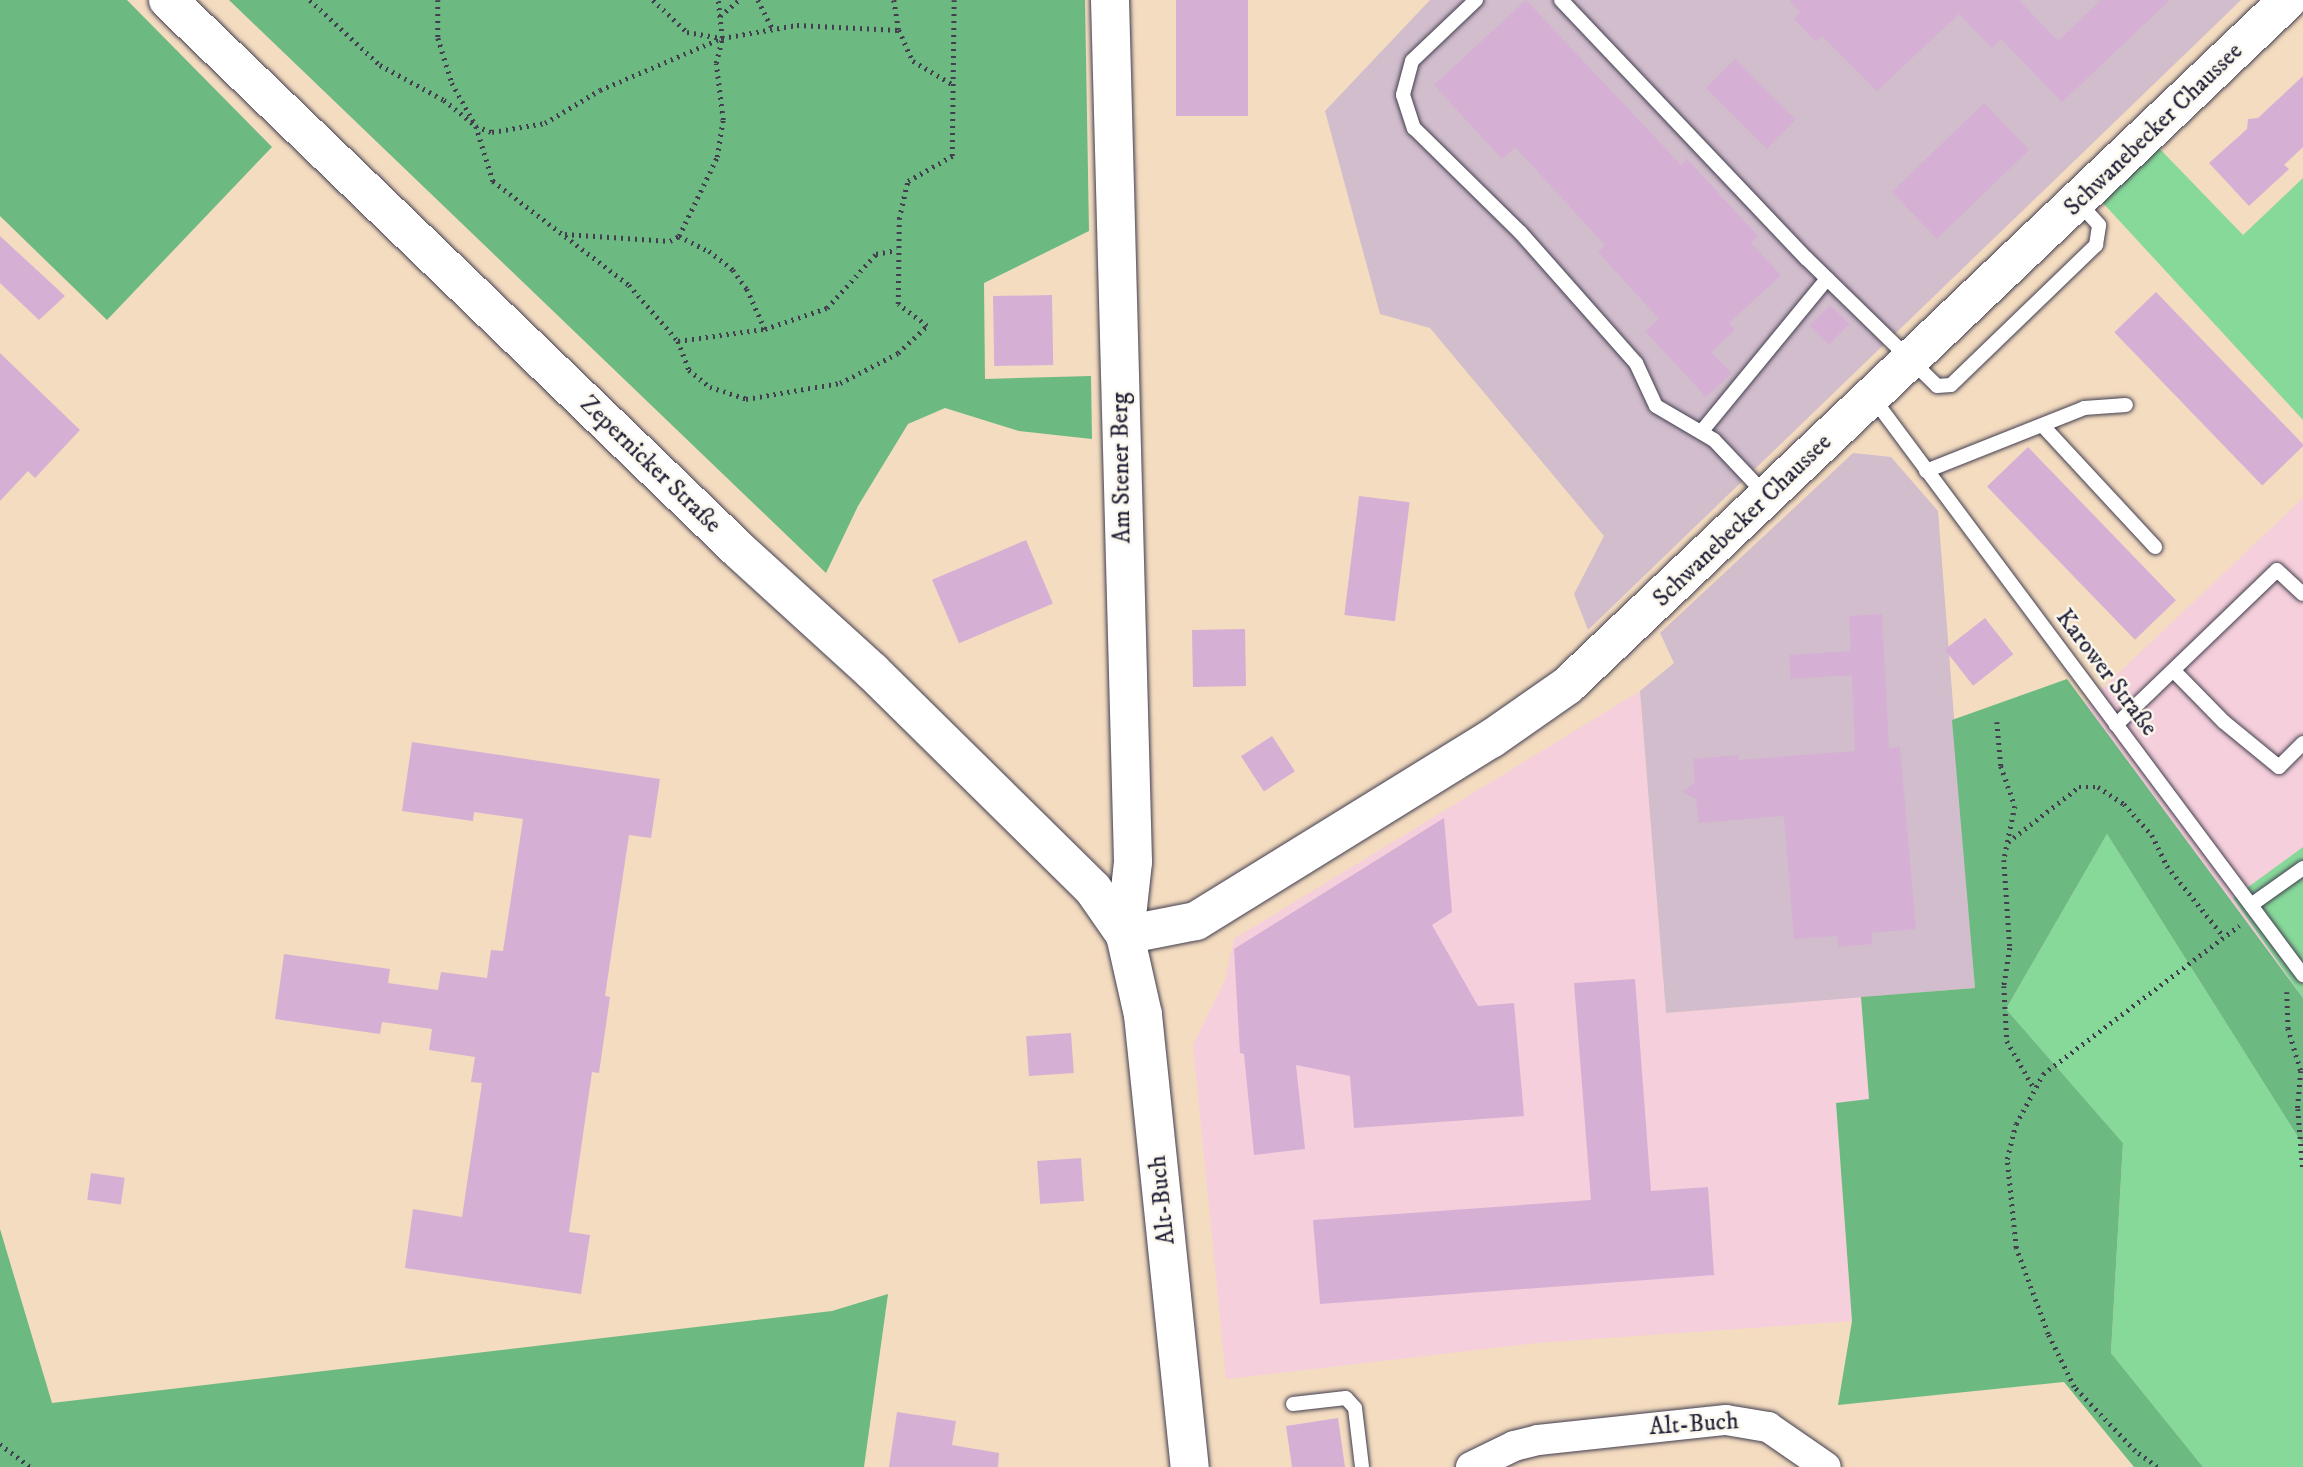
<!DOCTYPE html>
<meta charset="utf-8">
<style>
body{margin:0}
#map{position:relative;width:2303px;height:1467px;overflow:hidden;background:#f4dcc0;font-family:"IM FELL DW Pica",serif}
div>[style]{position:absolute}
.built>*{inset:0;background:#f5cfdb}
.industrial>*{inset:0;background:#d1bdcc}
.green>*{inset:0;background:#87d99a}
.forest>*{inset:0;background:#6db982}
.building>*{inset:0;background:#d6afd4;transform-origin:0 0}
.path>*{height:4.5px;margin-top:-2.25px;transform-origin:0;background:repeating-linear-gradient(90deg,#423e4f 0 2px,transparent 0 7px)}
.roads{filter:drop-shadow(0 0 2px #423e4f) drop-shadow(0 0 2px #423e4f)}
.lane>*{height:14px;margin:-7px;padding:0 7px;transform-origin:7px;border-radius:7px;background:#fff}
.street>*{height:30px;margin:-15px;padding:0 15px;transform-origin:15px;border-radius:15px;background:#fff}
.secondary>*{height:38px;margin:-19px;padding:0 19px;transform-origin:19px;border-radius:19px;background:#fff}
span{translate:-50% -50%;white-space:nowrap;text-align:center;line-height:1.15;-webkit-text-stroke:5px #fbf7ec;paint-order:stroke}
.street-label{font-size:24px;color:#22223b}
</style>
<div id="map">
<div class="built">
<i style="clip-path:polygon(2303px 498px,2303px 1042px,2068px 721px)"></i>
<i style="clip-path:polygon(1640px 691px,1666px 1013px,1861px 997px,1869px 1100px,1836px 1104px,1852px 1321px,1537px 1343px,1226px 1379px,1193px 1045px,1225px 980px,1234px 939px)"></i>
</div>
<div class="industrial">
<i style="clip-path:polygon(1430px 0,2241px 0,1588px 630px,1574px 594px,1604px 536px,1430px 328px,1380px 314px,1325px 111px)"></i>
<i style="clip-path:polygon(1853px 453px,1891px 457px,1938px 511px,1975px 988px,1666px 1013px,1640px 691px,1674px 663px,1660px 633px)"></i>
</div>
<div class="green">
<i style="clip-path:polygon(2158px 147px,2243px 235px,2303px 178px,2303px 420px,2102px 202px)"></i>
<i style="clip-path:polygon(2107px 834px,2303px 1145px,2303px 1467px,2203px 1467px,2111px 1353px,2123px 1143px,2006px 1009px)"></i>
<i style="clip-path:polygon(2303px 847px,2303px 998px,2233px 898px)"></i>
</div>
<div class="forest">
<i style="clip-path:polygon(0 0,127px 0,272px 147px,107px 320px,0 216px)"></i>
<i style="clip-path:polygon(229px 0,1085px 0,1089px 231px,984px 283px,985px 379px,1091px 376px,1092px 439px,1019px 431px,945px 408px,908px 424px,858px 506px,826px 573px)"></i>
<i style="clip-path:polygon(2067px 679px,2303px 998px,2303px 1145px,2107px 834px,2006px 1009px,2123px 1143px,2111px 1353px,2203px 1467px,2134px 1467px,2064px 1382px,1838px 1405px,1852px 1321px,1836px 1103px,1869px 1099px,1861px 997px,1975px 988px,1952px 720px)"></i>
<i style="clip-path:polygon(0 1229px,52px 1403px,832px 1311px,888px 1294px,864px 1467px,0 1467px)"></i>
</div>
<div class="building">
<i style="left:1176px;top:0;width:72px;height:116px"></i>
<i style="clip-path:polygon(1526px 0,1681px 165px,1687px 159px,1758px 236px,1751px 243px,1781px 275px,1729px 323px,1735px 330px,1711px 352px,1732px 373px,1706px 397px,1645px 331px,1659px 319px,1598px 252px,1605px 245px,1515px 147px,1502px 159px,1434px 85px)"></i>
<i style="clip-path:polygon(1789px 0,2019px 0,2058px 41px,2101px 0,2170px 0,2062px 102px,2001px 39px,1992px 48px,1959px 14px,1877px 91px,1822px 36px,1816px 42px,1794px 19px,1800px 12px)"></i>
<i style="left:1735px;top:59px;width:86px;height:41px;rotate:45deg"></i>
<i style="clip-path:polygon(2303px 76px,2303px 147px,2284px 165px,2289px 169px,2249px 206px,2209px 163px,2247px 129px,2248px 119px,2258px 118px)"></i>
<i style="left:1984px;top:103px;width:65px;height:128px;rotate:46deg"></i>
<i style="clip-path:polygon(0 236px,65px 296px,39px 320px,0 283px)"></i>
<i style="left:2156px;top:292px;width:213px;height:58px;rotate:46deg"></i>
<i style="left:1052px;top:295px;width:70px;height:59px;rotate:89deg"></i>
<i style="left:1830px;top:305px;width:27px;height:29px;rotate:45deg"></i>
<i style="clip-path:polygon(0 353px,80px 430px,35px 478px,28px 471px,0 501px)"></i>
<i style="left:2028px;top:447px;width:213px;height:57px;rotate:46deg"></i>
<i style="left:1359px;top:496px;width:51px;height:120px;rotate:7deg"></i>
<i style="left:1026px;top:540px;width:69px;height:102px;rotate:67deg"></i>
<i style="clip-path:polygon(1882px 614px,1889px 748px,1900px 747px,1916px 929px,1871px 933px,1872px 944px,1838px 947px,1837px 936px,1794px 939px,1784px 816px,1699px 823px,1696px 799px,1683px 792px,1695px 782px,1693px 759px,1738px 755px,1739px 760px,1855px 751px,1852px 675px,1791px 679px,1789px 655px,1851px 651px,1849px 616px)"></i>
<i style="left:1985px;top:618px;width:46px;height:51px;rotate:52deg"></i>
<i style="left:1245px;top:629px;width:57px;height:53px;rotate:89deg"></i>
<i style="left:1272px;top:736px;width:42px;height:37px;rotate:57deg"></i>
<i style="clip-path:polygon(412px 742px,660px 779px,651px 838px,629px 835px,605px 996px,610px 997px,599px 1073px,592px 1072px,569px 1232px,590px 1235px,581px 1294px,405px 1268px,413px 1209px,462px 1217px,482px 1083px,471px 1082px,475px 1057px,429px 1050px,432px 1029px,382px 1022px,380px 1034px,275px 1019px,284px 954px,390px 969px,388px 983px,438px 990px,441px 972px,487px 978px,491px 950px,503px 951px,523px 819px,474px 812px,473px 821px,402px 811px)"></i>
<i style="clip-path:polygon(1444px 818px,1452px 912px,1432px 925px,1478px 1006px,1514px 1003px,1524px 1116px,1354px 1128px,1350px 1076px,1296px 1065px,1305px 1149px,1254px 1155px,1244px 1054px,1240px 1053px,1234px 949px)"></i>
<i style="clip-path:polygon(1635px 979px,1651px 1191px,1708px 1187px,1714px 1275px,1320px 1304px,1313px 1220px,1591px 1200px,1574px 983px)"></i>
<i style="left:1071px;top:1033px;width:40px;height:45px;rotate:86deg"></i>
<i style="left:1081px;top:1158px;width:43px;height:44px;rotate:86deg"></i>
<i style="left:91px;top:1173px;width:34px;height:27px;rotate:8deg"></i>
<i style="clip-path:polygon(897px 1412px,956px 1421px,952px 1445px,999px 1453px,998px 1467px,889px 1467px)"></i>
<i style="clip-path:polygon(1338px 1418px,1345px 1467px,1292px 1467px,1286px 1426px)"></i>
</div>
<div class="path">
<i style="left:310px;top:0;width:96px;rotate:42.9deg"></i>
<i style="left:380px;top:65px;width:73px;rotate:28.7deg"></i>
<i style="left:444px;top:100px;width:41px;rotate:39.1deg"></i>
<i style="left:476px;top:126px;width:58px;rotate:72.8deg"></i>
<i style="left:493px;top:181px;width:171px;rotate:37.4deg"></i>
<i style="left:629px;top:285px;width:74px;rotate:48.8deg"></i>
<i style="left:678px;top:341px;width:31px;rotate:69deg"></i>
<i style="left:689px;top:370px;width:27px;rotate:39deg"></i>
<i style="left:710px;top:387px;width:38px;rotate:18deg"></i>
<i style="left:746px;top:399px;width:95px;rotate:-9.7deg"></i>
<i style="left:840px;top:383px;width:65px;rotate:-27.3deg"></i>
<i style="left:898px;top:353px;width:40px;rotate:-43deg"></i>
<i style="left:927px;top:326px;width:36px;rotate:-143deg"></i>
<i style="left:898px;top:304px;width:85px;rotate:-89.3deg"></i>
<i style="left:899px;top:219px;width:39px;rotate:-77deg"></i>
<i style="left:908px;top:181px;width:51px;rotate:-29.6deg"></i>
<i style="left:952px;top:156px;width:156px;rotate:-89.3deg"></i>
<i style="left:438px;top:0;width:38px;rotate:90deg"></i>
<i style="left:438px;top:38px;width:47px;rotate:72.7deg"></i>
<i style="left:452px;top:83px;width:49px;rotate:60.8deg"></i>
<i style="left:476px;top:126px;width:17px;rotate:21deg"></i>
<i style="left:492px;top:132px;width:54px;rotate:-9.6deg"></i>
<i style="left:545px;top:123px;width:64px;rotate:-31deg"></i>
<i style="left:600px;top:90px;width:133px;rotate:-23.1deg"></i>
<i style="left:722px;top:38px;width:38px;rotate:-96deg"></i>
<i style="left:653px;top:0;width:47px;rotate:43.3deg"></i>
<i style="left:687px;top:32px;width:36px;rotate:10deg"></i>
<i style="left:722px;top:38px;width:76px;rotate:-9.8deg"></i>
<i style="left:797px;top:25px;width:102px;rotate:2.8deg"></i>
<i style="left:758px;top:0;width:33px;rotate:63deg"></i>
<i style="left:894px;top:0;width:30px;rotate:81deg"></i>
<i style="left:899px;top:30px;width:34px;rotate:66deg"></i>
<i style="left:913px;top:61px;width:45px;rotate:30.5deg"></i>
<i style="left:720px;top:16px;width:25px;rotate:-40deg"></i>
<i style="left:565px;top:234px;width:105px;rotate:3.8deg"></i>
<i style="left:670px;top:241px;width:10px;rotate:-29deg"></i>
<i style="left:679px;top:236px;width:88px;rotate:-64.3deg"></i>
<i style="left:717px;top:157px;width:37px;rotate:-81deg"></i>
<i style="left:723px;top:120px;width:57px;rotate:-97deg"></i>
<i style="left:716px;top:63px;width:25px;rotate:-76deg"></i>
<i style="left:679px;top:236px;width:34px;rotate:27deg"></i>
<i style="left:709px;top:251px;width:31px;rotate:38deg"></i>
<i style="left:733px;top:270px;width:24px;rotate:54deg"></i>
<i style="left:747px;top:289px;width:44px;rotate:65.8deg"></i>
<i style="left:678px;top:341px;width:88px;rotate:-7.9deg"></i>
<i style="left:765px;top:329px;width:65px;rotate:-18.7deg"></i>
<i style="left:827px;top:308px;width:73px;rotate:-47.8deg"></i>
<i style="left:876px;top:254px;width:21px;rotate:-11deg"></i>
<i style="left:1997px;top:722px;width:44px;rotate:84.8deg"></i>
<i style="left:2001px;top:766px;width:42px;rotate:70.7deg"></i>
<i style="left:2015px;top:806px;width:55px;rotate:101.5deg"></i>
<i style="left:2004px;top:860px;width:88px;rotate:86.1deg"></i>
<i style="left:2010px;top:948px;width:38px;rotate:99deg"></i>
<i style="left:2004px;top:986px;width:55px;rotate:86.9deg"></i>
<i style="left:2007px;top:1041px;width:54px;rotate:60.1deg"></i>
<i style="left:2008px;top:842px;width:90px;rotate:-37.8deg"></i>
<i style="left:2079px;top:787px;width:19px"></i>
<i style="left:2098px;top:787px;width:31px;rotate:33deg"></i>
<i style="left:2124px;top:804px;width:42px;rotate:47.9deg"></i>
<i style="left:2152px;top:835px;width:34px;rotate:64deg"></i>
<i style="left:2167px;top:866px;width:91px;rotate:51.2deg"></i>
<i style="left:2287px;top:992px;width:36px;rotate:88deg"></i>
<i style="left:2288px;top:1028px;width:45px;rotate:73.2deg"></i>
<i style="left:2301px;top:1071px;width:38px;rotate:95deg"></i>
<i style="left:2298px;top:1109px;width:62px;rotate:85.4deg"></i>
<i style="left:0;top:1444px;width:39px;rotate:37deg"></i>
<i style="left:2157px;top:1467px;width:27px;rotate:-144deg"></i>
<i style="left:2135px;top:1451px;width:88px;rotate:-133.6deg"></i>
<i style="left:2074px;top:1387px;width:59px;rotate:-116.1deg"></i>
<i style="left:2048px;top:1334px;width:92px;rotate:-110.4deg"></i>
<i style="left:2016px;top:1248px;width:89px;rotate:-95.8deg"></i>
<i style="left:2007px;top:1159px;width:36px;rotate:-76deg"></i>
<i style="left:2016px;top:1124px;width:57px;rotate:-61.6deg"></i>
<i style="left:2043px;top:1074px;width:246px;rotate:-37.1deg"></i>
</div>
<div class="roads">
<div class="lane">
<i style="left:1476px;top:0;width:88px;rotate:136.4deg"></i>
<i style="left:1412px;top:61px;width:35px;rotate:105deg"></i>
<i style="left:1403px;top:95px;width:35px;rotate:72deg"></i>
<i style="left:1414px;top:128px;width:148px;rotate:44.5deg"></i>
<i style="left:1520px;top:232px;width:175px;rotate:48.5deg"></i>
<i style="left:1636px;top:363px;width:47px;rotate:65.1deg"></i>
<i style="left:1656px;top:406px;width:67px;rotate:30.4deg"></i>
<i style="left:1714px;top:440px;width:74px;rotate:46.6deg"></i>
<i style="left:1561px;top:0;width:356px;rotate:46.5deg"></i>
<i style="left:1806px;top:258px;width:183px;rotate:44.3deg"></i>
<i style="left:1937px;top:386px;width:14px;rotate:-4deg"></i>
<i style="left:1951px;top:385px;width:202px;rotate:-44deg"></i>
<i style="left:2096px;top:245px;width:20px;rotate:-81deg"></i>
<i style="left:2099px;top:225px;width:30px;rotate:-132deg"></i>
<i style="left:1873px;top:398px;width:720px;rotate:53.31deg"></i>
<i style="left:2043px;top:426px;width:165px;rotate:47.2deg"></i>
<i style="left:1702px;top:431px;width:197px;rotate:-50.6deg"></i>
<i style="left:1926px;top:471px;width:170px;rotate:-21.7deg"></i>
<i style="left:2084px;top:408px;width:42px;rotate:-4.1deg"></i>
<i style="left:2174px;top:671px;width:71px;rotate:45.6deg"></i>
<i style="left:2224px;top:722px;width:71px;rotate:39.3deg"></i>
<i style="left:2279px;top:767px;width:34px;rotate:-45deg"></i>
<i style="left:2116px;top:725px;width:223px;rotate:-43.9deg"></i>
<i style="left:2277px;top:570px;width:35px;rotate:43deg"></i>
<i style="left:2251px;top:905px;width:64px;rotate:-35.4deg"></i>
<i style="left:1293px;top:1404px;width:53px;rotate:-6.5deg"></i>
<i style="left:1346px;top:1398px;width:13px;rotate:48deg"></i>
<i style="left:1355px;top:1408px;width:59px;rotate:83.2deg"></i>
</div>
<div class="street">
<i style="left:1471px;top:1467px;width:48px;rotate:-26deg"></i>
<i style="left:1514px;top:1446px;width:25px;rotate:-14deg"></i>
<i style="left:1538px;top:1440px;width:189px;rotate:-6.1deg"></i>
<i style="left:1726px;top:1420px;width:43px;rotate:9.5deg"></i>
<i style="left:1768px;top:1427px;width:70px;rotate:34.6deg"></i>
</div>
<div class="secondary">
<i style="left:168px;top:0;width:794px;rotate:43.93deg"></i>
<i style="left:740px;top:551px;width:178px;rotate:42.3deg"></i>
<i style="left:872px;top:671px;width:310px;rotate:44.6deg"></i>
<i style="left:1093px;top:889px;width:56px;rotate:55.2deg"></i>
<i style="left:1125px;top:935px;width:82px;rotate:77.3deg"></i>
<i style="left:1143px;top:1015px;width:454px;rotate:84.1deg"></i>
<i style="left:1110px;top:0;width:862px;rotate:88.47deg"></i>
<i style="left:1133px;top:862px;width:73px;rotate:96.3deg"></i>
<i style="left:1125px;top:935px;width:72px;rotate:-11.2deg"></i>
<i style="left:1196px;top:921px;width:347px;rotate:-31.7deg"></i>
<i style="left:1491px;top:739px;width:93px;rotate:-34.9deg"></i>
<i style="left:1567px;top:686px;width:995px;rotate:-43.58deg"></i>
</div>
</div>
<div class="street-label">
<span style="left:2154px;top:130px;rotate:-44deg">Schwanebecker Chaussee</span>
<span style="left:650px;top:465px;rotate:44deg">Zepernicker Straße</span>
<span style="left:1122px;top:468px;rotate:-91deg">Am Stener Berg</span>
<span style="left:1743px;top:521px;rotate:-44deg">Schwanebecker Chaussee</span>
<span style="left:2106px;top:673px;rotate:53deg">Karower Straße</span>
<span style="left:1163px;top:1200px;rotate:-96deg">Alt-Buch</span>
<span style="left:1694px;top:1425px;rotate:-4deg">Alt-Buch</span>
</div>
</div>
